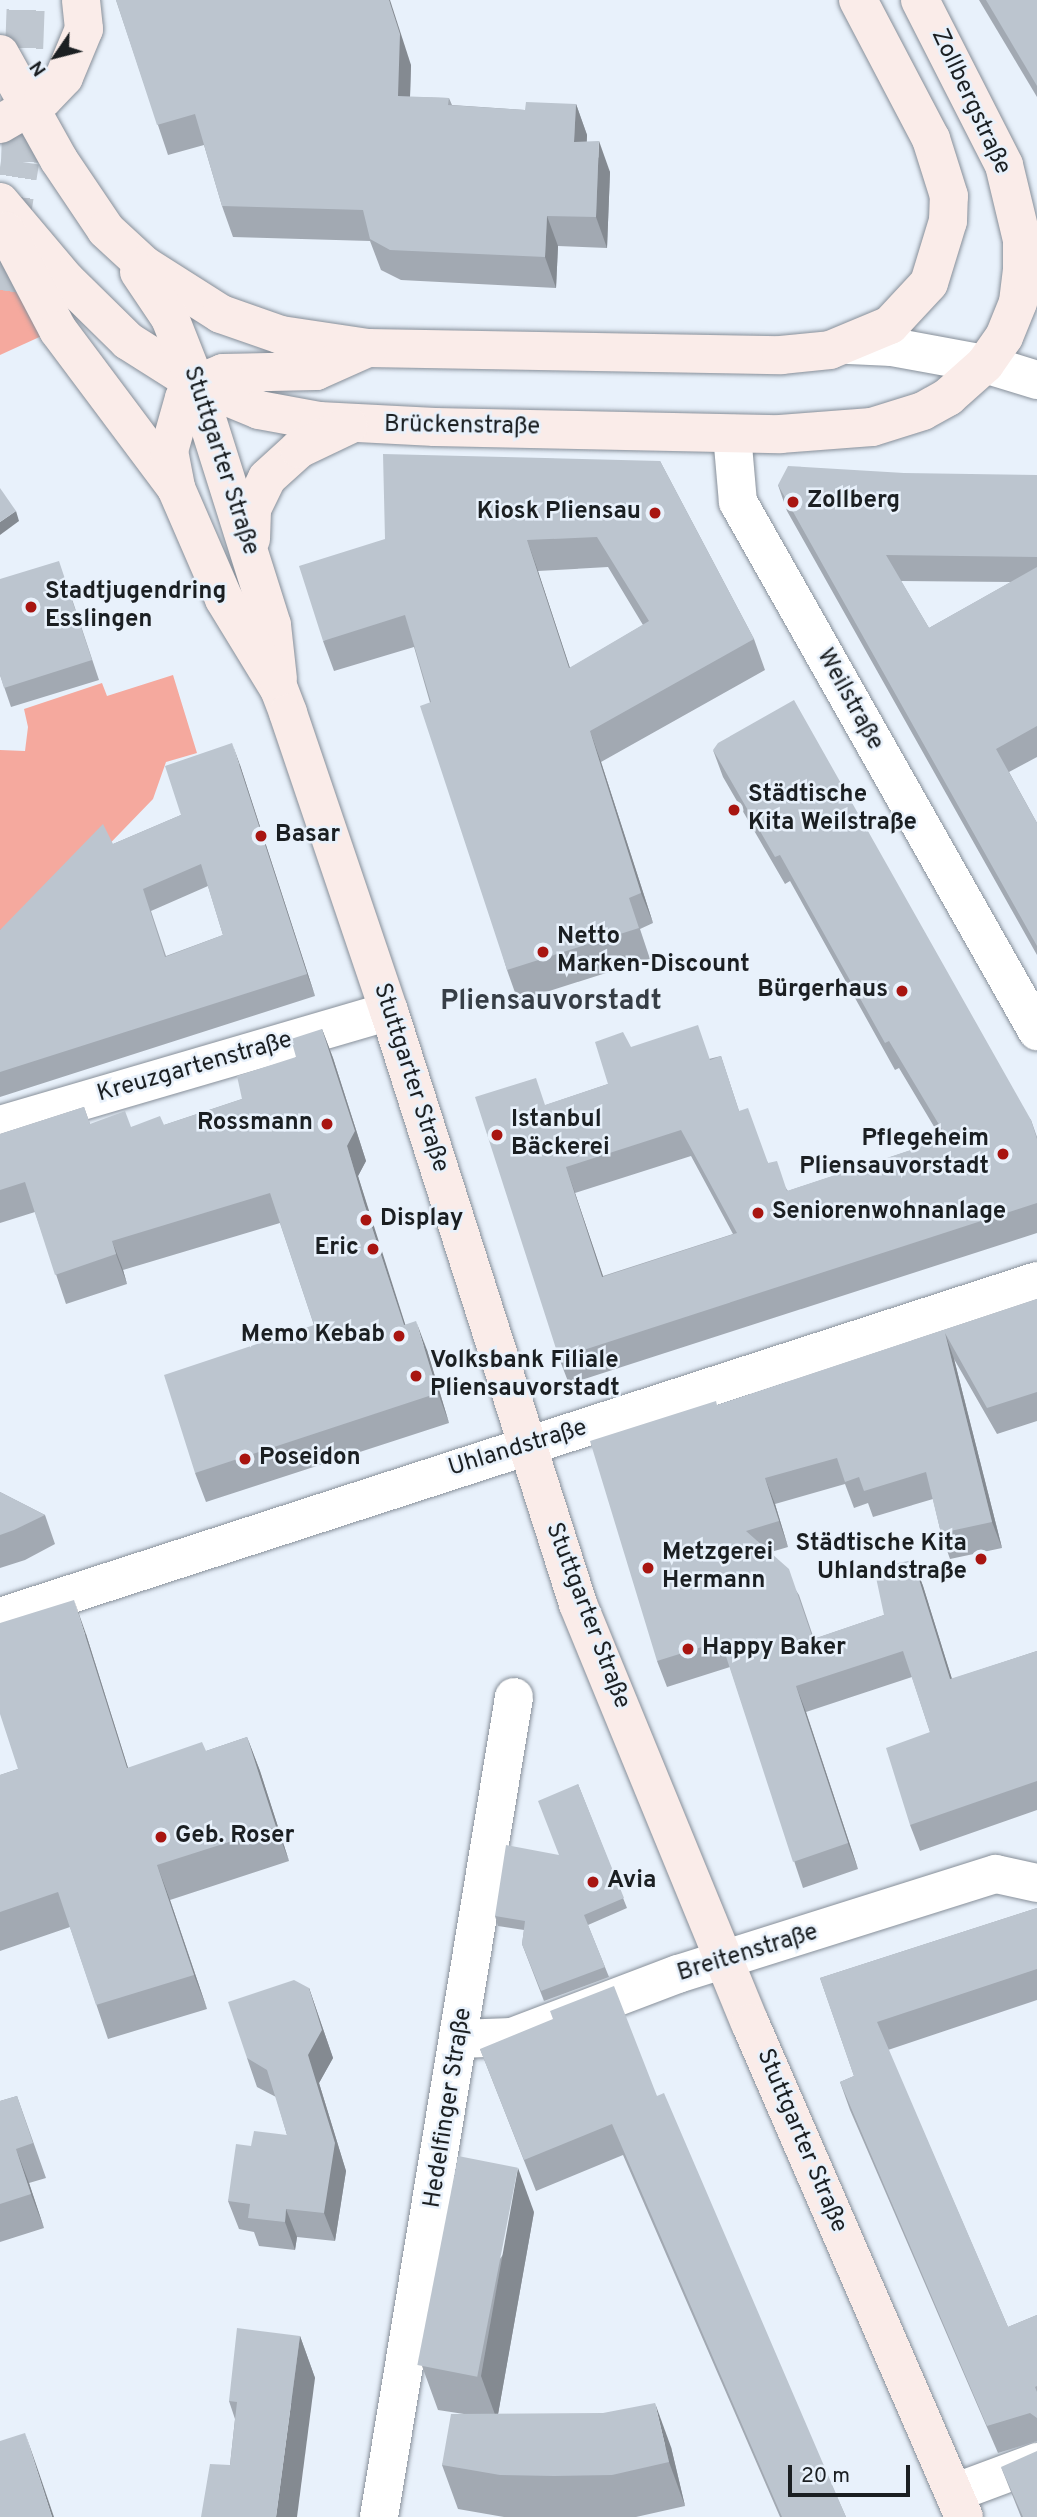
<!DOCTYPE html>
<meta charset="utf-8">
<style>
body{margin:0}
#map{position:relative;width:1037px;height:2517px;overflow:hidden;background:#e8f1fb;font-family:Overpass,sans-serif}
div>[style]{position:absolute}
.green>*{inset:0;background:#f5a99e}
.highway-tunnel>*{height:38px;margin-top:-19px;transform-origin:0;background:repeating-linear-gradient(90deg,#bfc7d0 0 38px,transparent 0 57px)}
.roads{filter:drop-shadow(0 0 2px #878f99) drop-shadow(0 0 2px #878f99)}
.street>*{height:38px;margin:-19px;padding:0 19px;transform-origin:19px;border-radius:19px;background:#fff}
.secondary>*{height:38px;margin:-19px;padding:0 19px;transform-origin:19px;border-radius:19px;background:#faece9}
.wall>*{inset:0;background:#a2a9b2}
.shaded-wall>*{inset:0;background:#848a91}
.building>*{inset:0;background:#bcc5cf;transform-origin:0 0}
.dots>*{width:19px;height:19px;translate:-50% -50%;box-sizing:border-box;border:4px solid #e8f1fb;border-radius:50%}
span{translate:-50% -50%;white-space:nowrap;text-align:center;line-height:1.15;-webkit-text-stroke:5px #e8f1fb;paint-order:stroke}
.street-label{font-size:24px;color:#1b1f22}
.poi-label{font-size:24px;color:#1b1f22;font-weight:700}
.left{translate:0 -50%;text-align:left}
.right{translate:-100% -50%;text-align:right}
.quarter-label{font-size:28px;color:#373e46;font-weight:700}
.north{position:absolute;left:21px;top:21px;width:70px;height:70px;-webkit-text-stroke:5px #e8f1fb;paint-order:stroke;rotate:235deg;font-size:19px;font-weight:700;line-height:28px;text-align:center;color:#1b1f22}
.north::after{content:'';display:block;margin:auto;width:24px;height:32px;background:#1b1f22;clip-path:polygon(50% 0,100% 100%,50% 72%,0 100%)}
.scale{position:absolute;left:788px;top:2465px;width:122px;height:32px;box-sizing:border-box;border:4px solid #1b1f22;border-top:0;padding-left:9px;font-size:21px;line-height:24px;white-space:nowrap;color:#1b1f22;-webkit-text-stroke:5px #e8f1fb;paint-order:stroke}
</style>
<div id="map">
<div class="green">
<i style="clip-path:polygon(0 269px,46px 334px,0 355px)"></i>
<i style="clip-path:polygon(173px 675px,197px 753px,166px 762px,153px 799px,0 957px,0 750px,25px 751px,28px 727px,24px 709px,102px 683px,107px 696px)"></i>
</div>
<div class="highway-tunnel">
<i style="left:0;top:290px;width:130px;rotate:-81.1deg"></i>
<i style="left:20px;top:162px;width:162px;rotate:-87.9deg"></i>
</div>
<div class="roads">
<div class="street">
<i style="left:849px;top:345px;width:43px;rotate:2.7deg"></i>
<i style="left:892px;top:347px;width:95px;rotate:10.4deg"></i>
<i style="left:985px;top:364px;width:54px;rotate:17.1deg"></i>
<i style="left:732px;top:434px;width:68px;rotate:85deg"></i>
<i style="left:738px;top:502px;width:608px;rotate:60.52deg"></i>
<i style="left:0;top:1125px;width:405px;rotate:-16.3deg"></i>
<i style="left:0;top:1617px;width:1090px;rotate:-17.95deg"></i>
<i style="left:460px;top:2039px;width:52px;rotate:-2.2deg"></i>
<i style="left:512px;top:2037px;width:178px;rotate:-20.8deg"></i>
<i style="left:678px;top:1974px;width:333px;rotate:-17.5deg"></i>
<i style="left:996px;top:1874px;width:42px;rotate:12.4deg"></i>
<i style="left:954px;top:2493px;width:89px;rotate:-20.5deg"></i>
<i style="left:379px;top:2517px;width:831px;rotate:-80.65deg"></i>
</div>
<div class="secondary">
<i style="left:0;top:54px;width:121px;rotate:60.9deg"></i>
<i style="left:59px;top:160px;width:84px;rotate:56.1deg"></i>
<i style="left:106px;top:230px;width:52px;rotate:42.6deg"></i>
<i style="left:144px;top:265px;width:91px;rotate:32.5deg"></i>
<i style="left:221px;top:314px;width:64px;rotate:19.3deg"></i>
<i style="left:281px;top:335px;width:88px;rotate:8.5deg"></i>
<i style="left:368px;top:348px;width:413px;rotate:1deg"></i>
<i style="left:781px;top:355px;width:49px;rotate:-5.8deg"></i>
<i style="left:830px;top:350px;width:65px;rotate:-22.6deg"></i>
<i style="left:890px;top:325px;width:57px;rotate:-47.1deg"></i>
<i style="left:929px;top:283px;width:65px;rotate:-73deg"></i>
<i style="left:948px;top:221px;width:25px;rotate:-88deg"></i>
<i style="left:949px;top:196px;width:60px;rotate:-107.5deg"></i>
<i style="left:931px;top:139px;width:157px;rotate:-117.7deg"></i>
<i style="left:0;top:124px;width:50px;rotate:-30.2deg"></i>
<i style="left:43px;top:99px;width:30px;rotate:-46deg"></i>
<i style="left:64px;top:77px;width:52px;rotate:-67.4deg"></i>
<i style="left:84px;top:29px;width:29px;rotate:-96deg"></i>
<i style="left:0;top:202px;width:102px;rotate:49.8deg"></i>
<i style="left:66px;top:280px;width:87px;rotate:44.5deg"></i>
<i style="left:128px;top:341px;width:80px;rotate:32.3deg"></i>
<i style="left:196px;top:384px;width:68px;rotate:22.4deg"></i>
<i style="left:259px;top:410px;width:61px;rotate:10.4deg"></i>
<i style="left:319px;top:421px;width:116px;rotate:3deg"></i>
<i style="left:435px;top:427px;width:345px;rotate:1.2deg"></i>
<i style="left:780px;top:434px;width:92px;rotate:-4.4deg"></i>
<i style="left:872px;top:427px;width:53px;rotate:-17.4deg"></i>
<i style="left:923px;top:411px;width:29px;rotate:-29deg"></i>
<i style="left:948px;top:397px;width:50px;rotate:-41.7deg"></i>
<i style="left:985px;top:364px;width:33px;rotate:-55deg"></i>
<i style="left:1004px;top:337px;width:38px;rotate:-68deg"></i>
<i style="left:1018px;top:302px;width:31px;rotate:-83deg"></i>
<i style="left:1022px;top:271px;width:31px;rotate:-90deg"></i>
<i style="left:1022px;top:240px;width:77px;rotate:-103.5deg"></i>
<i style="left:1004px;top:165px;width:185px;rotate:-117deg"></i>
<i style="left:6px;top:231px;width:112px;rotate:62.3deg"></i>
<i style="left:58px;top:330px;width:197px;rotate:53.2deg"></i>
<i style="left:139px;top:272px;width:55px;rotate:56deg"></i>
<i style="left:170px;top:318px;width:71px;rotate:68.5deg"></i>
<i style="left:196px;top:384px;width:253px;rotate:72.5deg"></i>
<i style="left:272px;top:625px;width:54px;rotate:83.7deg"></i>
<i style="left:368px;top:348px;width:57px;rotate:156.1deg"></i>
<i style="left:316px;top:371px;width:93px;rotate:178.8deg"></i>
<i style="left:223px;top:373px;width:29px;rotate:158deg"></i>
<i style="left:196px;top:384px;width:18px;rotate:131deg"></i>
<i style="left:184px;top:398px;width:55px;rotate:105.8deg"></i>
<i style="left:169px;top:451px;width:38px;rotate:79deg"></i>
<i style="left:176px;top:488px;width:121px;rotate:66.6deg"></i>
<i style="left:224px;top:599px;width:105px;rotate:58.6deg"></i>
<i style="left:279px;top:689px;width:26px;rotate:69deg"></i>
<i style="left:288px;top:713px;width:315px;rotate:71.3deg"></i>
<i style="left:389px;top:1011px;width:622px;rotate:72.32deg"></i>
<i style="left:578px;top:1604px;width:453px;rotate:67.7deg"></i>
<i style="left:750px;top:2023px;width:538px;rotate:66.58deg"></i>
<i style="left:251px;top:539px;width:30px;rotate:-88deg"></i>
<i style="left:252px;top:509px;width:34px;rotate:-64deg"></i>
<i style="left:267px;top:478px;width:43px;rotate:-42.2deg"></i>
<i style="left:299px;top:449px;width:55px;rotate:-25.6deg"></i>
</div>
</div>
<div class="wall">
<i style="clip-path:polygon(116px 0,411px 65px,410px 97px,449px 98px,452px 105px,525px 110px,576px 104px,587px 135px,586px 142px,610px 172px,607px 248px,558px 246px,556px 288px,401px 280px,381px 270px,370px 241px,233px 237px,222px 206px,204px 145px,168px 155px)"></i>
<i style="clip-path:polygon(979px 0,1037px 0,1037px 97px)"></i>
<i style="clip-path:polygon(evenodd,660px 461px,754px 639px,765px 670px,601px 762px,653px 923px,640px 929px,650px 959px,518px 1001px,507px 970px,414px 647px,334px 671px,323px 641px,660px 461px,608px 567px,643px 625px,570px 668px,538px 571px,608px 567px)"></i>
<i style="clip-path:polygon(evenodd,1037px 475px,1037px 757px,1009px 772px,1037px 823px,1037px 955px,787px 511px,778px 485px,1037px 475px,901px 581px,1011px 582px,929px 628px,901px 581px)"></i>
<i style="clip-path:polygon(66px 581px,99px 680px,11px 707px,0 675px)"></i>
<i style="clip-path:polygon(evenodd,713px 750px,1031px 1120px,1037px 1137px,1037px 1233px,569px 1384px,559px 1358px,546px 1105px,608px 1084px,721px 1056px,739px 1111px,768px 1163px,788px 1191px,942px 1140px,899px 1068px,895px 1070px,790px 881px,785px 884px,723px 777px,713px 750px,691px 1156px,733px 1234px,603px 1276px,575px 1193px,691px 1156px)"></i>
<i style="clip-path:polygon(evenodd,240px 765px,315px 996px,0 1097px,0 930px,113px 844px,181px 815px,240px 765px,208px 886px,223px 935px,166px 956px,151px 911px,208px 886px)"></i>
<i style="clip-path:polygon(322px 1029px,333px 1058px,366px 1161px,358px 1176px,375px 1232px,405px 1325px,427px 1350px,449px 1423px,206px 1502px,195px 1473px,314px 1325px,280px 1223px,123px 1270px,127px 1284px,66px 1304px,35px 1212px,0 1223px,0 1134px,84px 1107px,90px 1124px,131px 1127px,164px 1125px,242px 1099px,296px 1057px)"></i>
<i style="clip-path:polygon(1037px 1299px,1037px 1421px,997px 1434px,954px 1359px,1002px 1548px,950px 1559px,941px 1533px,933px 1499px,873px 1517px,868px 1503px,854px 1508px,845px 1484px,775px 1504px,788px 1547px,771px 1552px,799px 1595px,814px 1639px,884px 1615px,913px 1560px,923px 1586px,952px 1679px,1037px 1651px,1037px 1810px,920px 1851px,910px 1825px,930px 1732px,912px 1677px,806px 1712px,858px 1869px,803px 1888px,730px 1667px,667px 1687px,657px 1661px,718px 1405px)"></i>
<i style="clip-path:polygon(0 1492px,45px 1515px,55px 1544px,25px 1560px,0 1568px)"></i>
<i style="clip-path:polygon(86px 1634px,128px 1768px,206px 1751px,247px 1737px,260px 1771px,289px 1861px,170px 1900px,207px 2009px,108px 2039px,70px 1927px,0 1951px,0 1775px,18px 1769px)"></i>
<i style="clip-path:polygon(578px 1784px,627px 1908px,588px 1925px,609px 1977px,544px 2001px,522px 1944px,524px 1930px,498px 1926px,495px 1916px,559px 1855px)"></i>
<i style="clip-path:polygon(1037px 1908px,1037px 2000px,888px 2050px,1008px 2327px,1037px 2315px,1037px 2441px,998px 2453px,850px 2110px,840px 2082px,854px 2076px,820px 1978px)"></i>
<i style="clip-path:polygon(309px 1988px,333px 2058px,319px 2083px,346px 2171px,335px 2241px,297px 2237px,295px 2250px,259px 2246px,254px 2232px,239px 2229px,228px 2201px,251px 2146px,287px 2135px,276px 2097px,257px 2087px,247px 2058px)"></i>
<i style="clip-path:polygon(480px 2049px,657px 2096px,846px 2517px,780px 2517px,623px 2155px,536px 2191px)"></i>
<i style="clip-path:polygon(17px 2096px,46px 2178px,29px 2183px,44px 2228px,0 2242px,0 2101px)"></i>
<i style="clip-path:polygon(534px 2212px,498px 2414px,671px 2447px,685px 2506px,636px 2517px,504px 2517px,458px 2509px,442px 2465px,464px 2414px,438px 2410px,422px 2366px)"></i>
<i style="clip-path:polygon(300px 2336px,315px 2378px,230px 2465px,235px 2419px,229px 2401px)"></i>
<i style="clip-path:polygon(1001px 2467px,1037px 2517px,1021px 2517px)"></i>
</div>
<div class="shaded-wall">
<i style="clip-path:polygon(389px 0,390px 0,411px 65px,409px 127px,398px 96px)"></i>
<i style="clip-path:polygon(576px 104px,587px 135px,586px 172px,574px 142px)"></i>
<i style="clip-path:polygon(599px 141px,610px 172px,607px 248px,596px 217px)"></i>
<i style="clip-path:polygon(547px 216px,558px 246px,556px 288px,545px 257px)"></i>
<i style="clip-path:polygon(16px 511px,19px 521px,0 535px,0 522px)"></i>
<i style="clip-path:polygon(527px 540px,538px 571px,580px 699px,569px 668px)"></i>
<i style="clip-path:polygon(590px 731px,601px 762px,653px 923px,641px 893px)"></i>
<i style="clip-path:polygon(232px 743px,240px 765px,315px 996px,307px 974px)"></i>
<i style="clip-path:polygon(322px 1029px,333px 1058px,366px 1161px,358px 1176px,415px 1355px,404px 1325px,364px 1203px,347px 1146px)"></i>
<i style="clip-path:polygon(566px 1167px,575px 1193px,612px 1303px,602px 1277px)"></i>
<i style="clip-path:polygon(112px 1241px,123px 1270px,127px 1284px,116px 1254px)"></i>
<i style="clip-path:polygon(416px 1321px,427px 1350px,449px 1423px,438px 1393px)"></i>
<i style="clip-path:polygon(945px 1333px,954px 1359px,1002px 1548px,992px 1522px)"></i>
<i style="clip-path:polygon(765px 1478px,775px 1504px,788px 1547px,779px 1521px)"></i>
<i style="clip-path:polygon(913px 1560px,923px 1586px,960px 1705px,950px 1679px)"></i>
<i style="clip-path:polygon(74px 1600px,86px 1634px,139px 1803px,127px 1768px)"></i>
<i style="clip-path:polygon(796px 1686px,806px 1712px,858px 1869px,848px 1843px)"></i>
<i style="clip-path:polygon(247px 1737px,260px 1771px,289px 1861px,276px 1827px)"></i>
<i style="clip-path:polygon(157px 1865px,170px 1900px,207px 2009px,194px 1975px)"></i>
<i style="clip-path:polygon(309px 1988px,333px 2058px,319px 2083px,346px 2171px,335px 2241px,324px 2213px,308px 2055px)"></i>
<i style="clip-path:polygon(16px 2149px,29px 2183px,44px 2228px,31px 2194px)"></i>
<i style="clip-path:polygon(518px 2168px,534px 2212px,497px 2420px,481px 2376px)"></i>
<i style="clip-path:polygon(286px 2209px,297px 2237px,295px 2250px,285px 2222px)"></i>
<i style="clip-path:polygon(300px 2336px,315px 2378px,297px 2517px,276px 2517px)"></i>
<i style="clip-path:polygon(655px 2403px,671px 2447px,685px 2506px,669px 2462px)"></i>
<i style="clip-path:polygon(25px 2433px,37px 2467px,54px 2517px,52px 2517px)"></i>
</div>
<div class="building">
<i style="clip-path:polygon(116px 0,389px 0,400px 34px,398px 96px,449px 98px,448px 105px,525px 110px,526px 102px,576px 104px,574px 142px,599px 141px,596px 217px,547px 216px,545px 257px,390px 250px,370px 239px,363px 210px,222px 206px,195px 114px,157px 125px)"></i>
<i style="clip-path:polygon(986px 0,1037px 0,1037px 86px)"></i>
<i style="clip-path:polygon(evenodd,383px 454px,660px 461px,754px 639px,590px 731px,641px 893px,629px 898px,639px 928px,507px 970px,420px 706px,431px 702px,405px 615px,323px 641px,299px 566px,385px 539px,383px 454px,597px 537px,649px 621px,569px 668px,527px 540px,597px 537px)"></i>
<i style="clip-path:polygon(788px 466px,904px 473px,1037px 475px,1037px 557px,886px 555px,929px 628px,1037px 567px,1037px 726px,996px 749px,1037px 823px,1037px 946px,778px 485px)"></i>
<i style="clip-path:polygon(0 488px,16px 511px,0 522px)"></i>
<i style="clip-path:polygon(59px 561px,92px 660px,4px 688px,0 675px,0 579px)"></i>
<i style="clip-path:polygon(evenodd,794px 700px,1031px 1120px,1037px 1139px,1037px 1203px,559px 1358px,475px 1097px,536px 1078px,545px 1105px,608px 1084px,595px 1042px,623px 1032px,631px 1047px,698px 1025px,710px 1060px,721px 1056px,739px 1111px,748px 1108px,768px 1163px,777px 1161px,787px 1191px,947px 1138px,889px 1041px,885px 1043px,780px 855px,775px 857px,713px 750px,718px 743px,794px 700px,681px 1130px,737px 1233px,602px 1277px,566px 1167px,681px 1130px)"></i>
<i style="clip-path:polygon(evenodd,232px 743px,307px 974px,0 1072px,0 930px,103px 824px,113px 844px,181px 815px,165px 766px,232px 743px,201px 864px,223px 935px,165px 957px,143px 889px,201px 864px)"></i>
<i style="clip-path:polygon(322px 1029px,355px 1131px,347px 1146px,364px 1203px,404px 1325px,416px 1321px,438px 1393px,195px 1473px,164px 1375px,314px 1325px,270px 1193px,112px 1241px,116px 1254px,55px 1275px,25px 1182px,0 1190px,0 1134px,84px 1107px,90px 1124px,125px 1111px,131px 1127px,160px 1116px,164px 1125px,242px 1099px,237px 1076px,296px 1057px,291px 1039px)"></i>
<i style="clip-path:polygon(1037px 1299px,1037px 1392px,987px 1408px,945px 1333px,992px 1522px,941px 1533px,926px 1472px,864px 1491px,859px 1477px,845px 1482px,837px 1458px,765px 1478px,779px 1521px,746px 1531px,789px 1569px,813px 1639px,884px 1615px,874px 1568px,913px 1560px,950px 1679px,1037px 1651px,1037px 1781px,910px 1825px,886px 1748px,930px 1732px,903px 1651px,796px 1686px,848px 1843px,793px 1862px,721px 1641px,657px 1661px,590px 1441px,716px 1401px,717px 1405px)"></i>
<i style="clip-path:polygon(0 1492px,45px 1515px,14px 1530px,0 1535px)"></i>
<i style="clip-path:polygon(74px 1600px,127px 1768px,202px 1742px,206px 1751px,247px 1737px,276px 1827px,157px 1865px,194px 1975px,96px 2005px,58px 1892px,0 1912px,0 1775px,18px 1769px,0 1714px,0 1623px)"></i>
<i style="clip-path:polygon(578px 1784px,624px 1898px,584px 1915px,605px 1967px,541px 1991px,522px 1944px,525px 1921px,495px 1916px,506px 1845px,559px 1855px,538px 1801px)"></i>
<i style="clip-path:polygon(1037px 1908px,1037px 1969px,877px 2022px,1008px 2327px,1037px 2315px,1037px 2386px,1035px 2387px,1037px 2392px,1037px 2418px,1030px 2413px,987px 2426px,840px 2082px,854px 2076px,820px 1978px)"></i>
<i style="clip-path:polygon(294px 1980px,309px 1988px,322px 2030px,308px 2055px,335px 2143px,324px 2213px,286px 2209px,285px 2222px,248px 2218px,250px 2204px,228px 2201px,236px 2144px,251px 2146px,254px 2131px,287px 2135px,267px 2070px,247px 2058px,228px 2002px)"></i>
<i style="clip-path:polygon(614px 1986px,657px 2096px,664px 2093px,846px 2517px,782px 2517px,612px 2124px,524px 2160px,480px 2049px,553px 2019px,550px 2011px)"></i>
<i style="clip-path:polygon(17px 2096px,33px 2143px,16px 2149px,31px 2194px,0 2204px,0 2101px)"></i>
<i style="left:458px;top:2156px;width:61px;height:213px;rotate:11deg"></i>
<i style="clip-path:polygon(237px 2328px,300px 2336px,276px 2517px,201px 2517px,210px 2464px,230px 2465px,237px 2402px,229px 2401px)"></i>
<i style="clip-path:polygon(655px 2403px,669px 2462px,612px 2475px,554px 2476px,500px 2475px,442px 2465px,451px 2414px,603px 2413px)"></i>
<i style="clip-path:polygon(25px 2433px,52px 2517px,0 2517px,0 2441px)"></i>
<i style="clip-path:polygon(1037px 2451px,1037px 2517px,1023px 2517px,1001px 2467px)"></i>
</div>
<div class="dots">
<i style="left:793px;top:502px;background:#a81511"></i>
<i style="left:655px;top:513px;background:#a81511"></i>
<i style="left:31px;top:607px;background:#a81511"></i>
<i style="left:734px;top:810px;background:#a81511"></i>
<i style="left:261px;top:836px;background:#a81511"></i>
<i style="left:543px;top:952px;background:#a81511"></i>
<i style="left:902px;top:991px;background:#a81511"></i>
<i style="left:327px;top:1124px;background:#a81511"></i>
<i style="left:497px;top:1135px;background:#a81511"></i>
<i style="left:1003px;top:1154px;background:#a81511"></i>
<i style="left:758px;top:1213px;background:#a81511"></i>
<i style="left:366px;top:1220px;background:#a81511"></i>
<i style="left:373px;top:1249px;background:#a81511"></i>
<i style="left:399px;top:1336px;background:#a81511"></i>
<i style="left:416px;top:1376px;background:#a81511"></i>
<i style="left:245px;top:1459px;background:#a81511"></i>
<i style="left:981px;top:1559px;background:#a81511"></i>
<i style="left:648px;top:1568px;background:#a81511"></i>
<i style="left:688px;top:1649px;background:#a81511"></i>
<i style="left:161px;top:1837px;background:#a81511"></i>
<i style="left:593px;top:1882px;background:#a81511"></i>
</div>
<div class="street-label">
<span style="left:970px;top:102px;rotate:65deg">Zollbergstraße</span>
<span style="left:462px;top:427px;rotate:1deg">Brückenstraße</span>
<span style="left:220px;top:461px;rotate:72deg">Stuttgarter Straße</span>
<span style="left:849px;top:700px;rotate:61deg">Weilstraße</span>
<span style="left:195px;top:1068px;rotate:-16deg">Kreuzgartenstraße</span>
<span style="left:410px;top:1078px;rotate:72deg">Stuttgarter Straße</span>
<span style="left:518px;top:1449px;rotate:-17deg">Uhlandstraße</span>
<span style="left:587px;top:1616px;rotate:69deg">Stuttgarter Straße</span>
<span style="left:748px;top:1954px;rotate:-17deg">Breitenstraße</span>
<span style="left:449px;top:2108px;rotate:-81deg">Hedelfinger Straße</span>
<span style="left:801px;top:2141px;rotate:67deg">Stuttgarter Straße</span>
</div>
<div class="poi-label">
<span class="left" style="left:807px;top:502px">Zollberg</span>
<span class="right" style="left:641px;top:513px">Kiosk Pliensau</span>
<span class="left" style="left:45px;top:607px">Stadtjugendring<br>Esslingen</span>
<span class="left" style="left:748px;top:810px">Städtische<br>Kita Weilstraße</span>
<span class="left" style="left:275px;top:836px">Basar</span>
<span class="left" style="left:557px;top:952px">Netto<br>Marken-Discount</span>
<span class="right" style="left:888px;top:991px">Bürgerhaus</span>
<span class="left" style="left:511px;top:1135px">Istanbul<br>Bäckerei</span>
<span class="right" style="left:313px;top:1124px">Rossmann</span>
<span class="right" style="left:989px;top:1154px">Pflegeheim<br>Pliensauvorstadt</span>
<span class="left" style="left:772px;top:1213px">Seniorenwohnanlage</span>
<span class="left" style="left:380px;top:1220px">Display</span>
<span class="right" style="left:359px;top:1249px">Eric</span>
<span class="right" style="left:385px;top:1336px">Memo Kebab</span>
<span class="left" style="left:430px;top:1376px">Volksbank Filiale<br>Pliensauvorstadt</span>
<span class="left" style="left:259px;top:1459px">Poseidon</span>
<span class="right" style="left:967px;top:1559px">Städtische Kita<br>Uhlandstraße</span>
<span class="left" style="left:662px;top:1568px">Metzgerei<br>Hermann</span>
<span class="left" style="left:702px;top:1649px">Happy Baker</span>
<span class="left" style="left:175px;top:1837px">Geb. Roser</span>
<span class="left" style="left:607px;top:1882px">Avia</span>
</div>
<div class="quarter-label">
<span style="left:551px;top:1002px">Pliensauvorstadt</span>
</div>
<div class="north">N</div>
<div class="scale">20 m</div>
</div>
